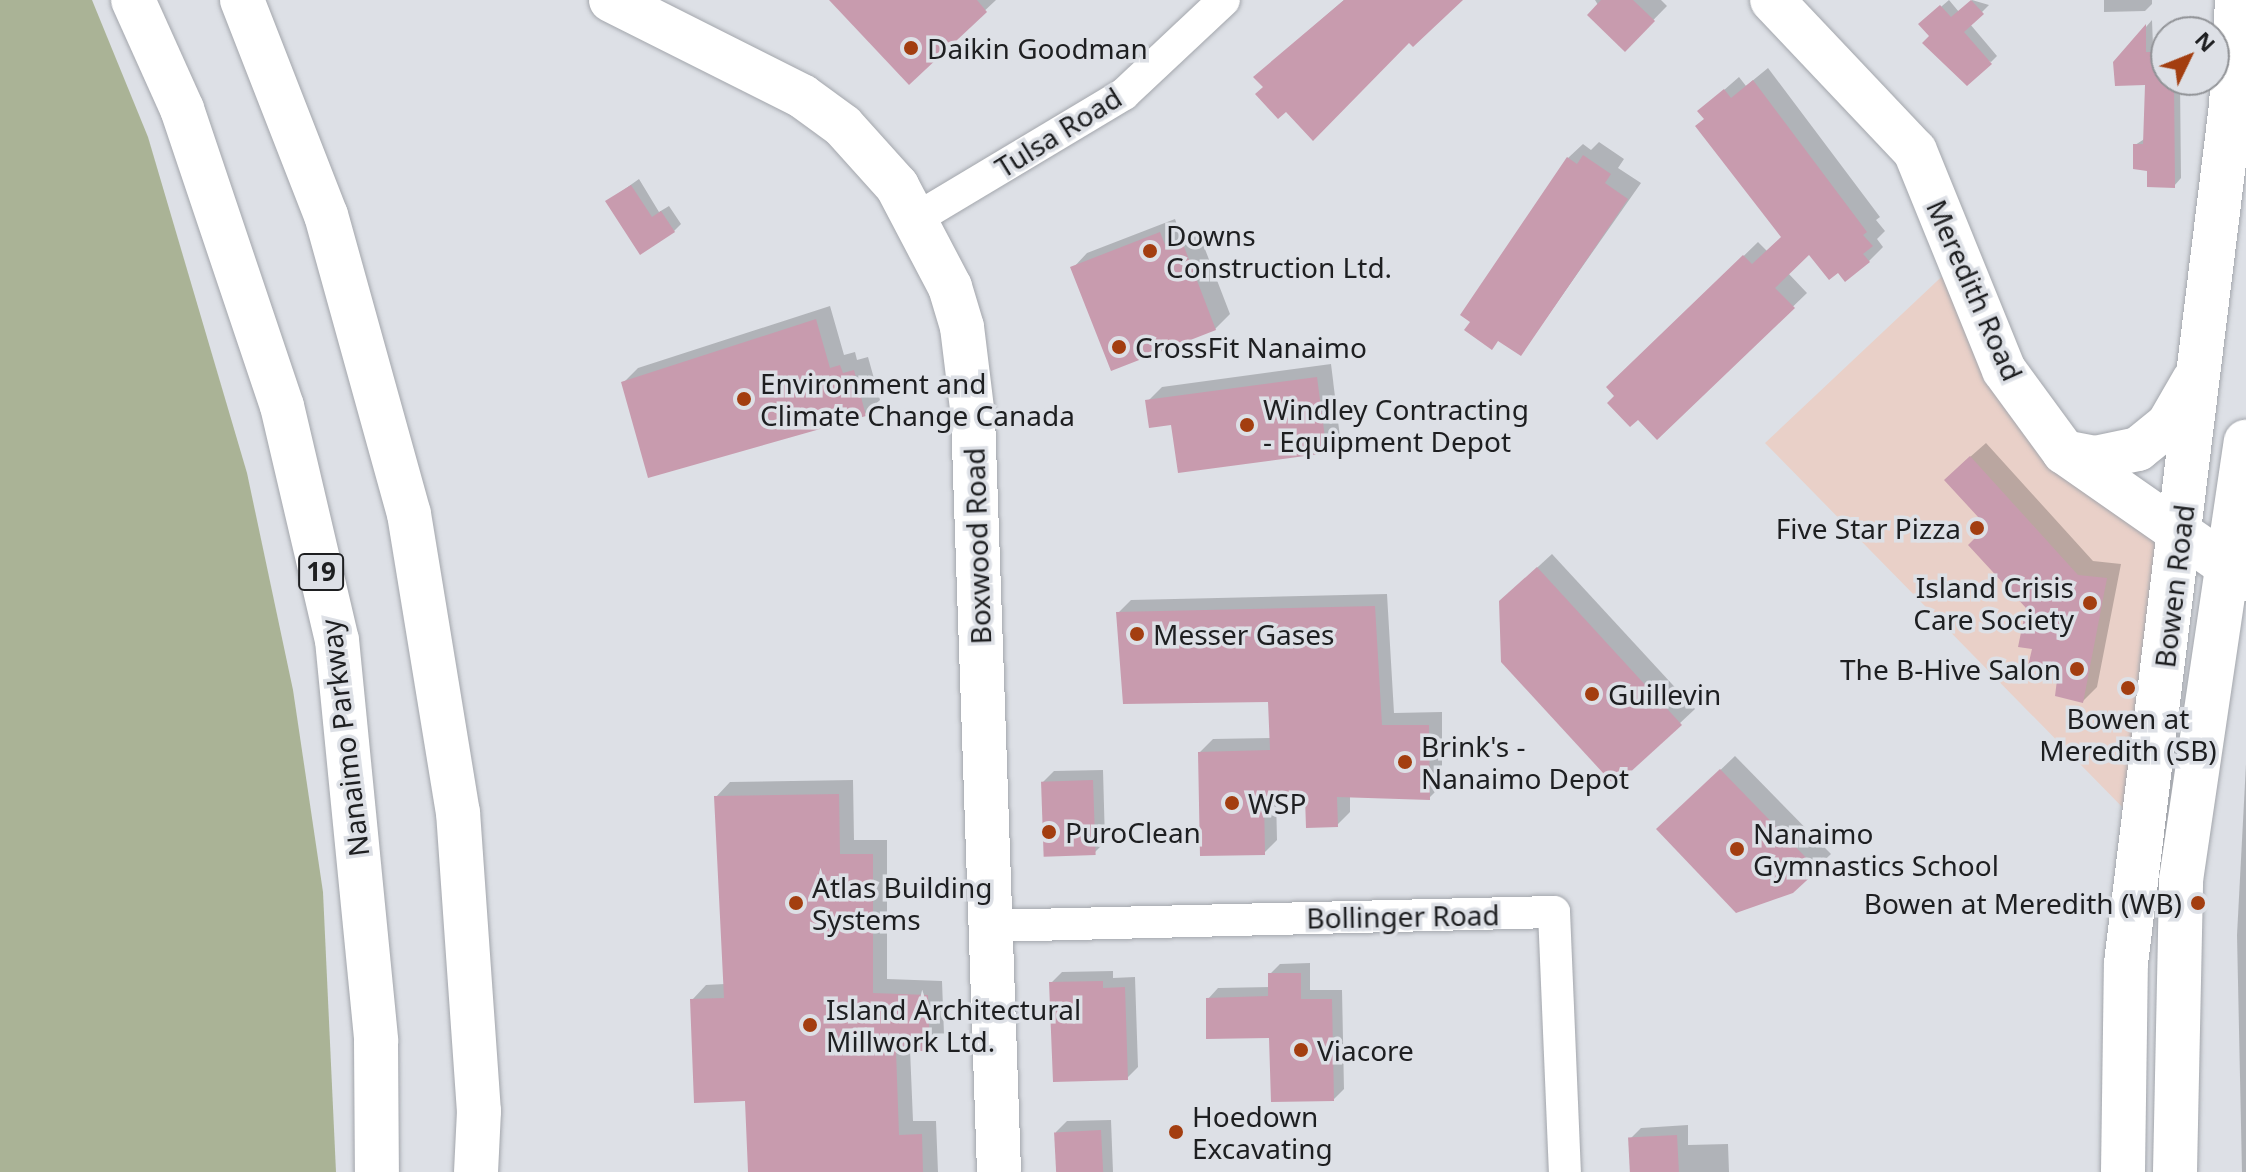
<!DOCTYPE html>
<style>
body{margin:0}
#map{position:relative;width:2246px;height:1172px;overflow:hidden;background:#dde0e6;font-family:"Noto Sans",sans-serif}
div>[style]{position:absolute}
.commercial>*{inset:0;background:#e9d0c8}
.green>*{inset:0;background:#aab396}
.shadow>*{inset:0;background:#0003}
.building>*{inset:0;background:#c89bae;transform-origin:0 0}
.roads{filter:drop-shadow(0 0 2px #a3a6ac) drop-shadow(0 0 2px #a3a6ac)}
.street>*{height:32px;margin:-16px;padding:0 16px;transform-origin:16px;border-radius:16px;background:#fff}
.secondary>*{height:44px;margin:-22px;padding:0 22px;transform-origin:22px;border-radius:22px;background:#fff}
.highway>*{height:44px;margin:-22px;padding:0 22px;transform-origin:22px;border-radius:22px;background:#fff}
.dots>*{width:22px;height:22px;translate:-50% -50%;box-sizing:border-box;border:4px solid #dde0e6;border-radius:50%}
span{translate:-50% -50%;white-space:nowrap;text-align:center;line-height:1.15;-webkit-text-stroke:7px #dde0e6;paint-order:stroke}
.shield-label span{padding:2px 6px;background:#dde0e6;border:2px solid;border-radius:6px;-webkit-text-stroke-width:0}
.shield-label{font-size:26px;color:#1e1f21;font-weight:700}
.poi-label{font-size:28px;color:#1e1f21}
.left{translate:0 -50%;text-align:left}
.right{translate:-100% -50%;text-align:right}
.street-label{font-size:28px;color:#1e1f21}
.north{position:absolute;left:2150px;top:16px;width:80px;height:80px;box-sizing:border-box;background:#dde0e6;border:2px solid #919397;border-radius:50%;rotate:47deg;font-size:22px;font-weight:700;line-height:32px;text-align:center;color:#1e1f21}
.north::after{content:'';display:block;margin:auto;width:28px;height:36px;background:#a33e10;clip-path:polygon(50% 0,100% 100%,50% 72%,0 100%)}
</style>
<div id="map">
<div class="commercial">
<i style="clip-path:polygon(1953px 266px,1994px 376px,2171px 541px,2132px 817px,1765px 443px)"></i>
</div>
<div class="green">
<i style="clip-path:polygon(0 0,92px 0,148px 137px,247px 473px,293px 690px,323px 892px,336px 1172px,0 1172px)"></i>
</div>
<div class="shadow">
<i style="clip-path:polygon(832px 0,996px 0,909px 82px)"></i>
<i style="clip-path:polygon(1344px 0,1460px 0,1410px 41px,1265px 87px,1271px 63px)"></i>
<i style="clip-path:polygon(1595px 0,1661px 0,1667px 6px,1625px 49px)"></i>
<i style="clip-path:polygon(1949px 0,1959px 12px,1972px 0,1989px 5px,1970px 24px,1997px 56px,1991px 62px,1931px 36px,1921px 24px)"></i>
<i style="clip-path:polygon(2104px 0,2152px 0,2152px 4px,2145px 11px,2104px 12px)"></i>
<i style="clip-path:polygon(2152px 20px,2153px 46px,2166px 46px,2166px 80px,2180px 80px,2181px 178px,2174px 186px,2150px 169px,2135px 145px,2146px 138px,2147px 83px,2115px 63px)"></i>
<i style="clip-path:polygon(1768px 68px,1880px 217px,1876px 220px,1885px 231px,1877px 239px,1883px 247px,1869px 261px,1839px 270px,1810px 252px,1788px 273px,1807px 293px,1657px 438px,1609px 387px,1758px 242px,1767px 251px,1783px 236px,1700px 111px,1739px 77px,1746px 86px)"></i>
<i style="clip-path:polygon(1599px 142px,1624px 159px,1618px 168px,1641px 183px,1521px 354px,1568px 158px,1583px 144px,1591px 150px)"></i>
<i style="clip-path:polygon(639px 179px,659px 212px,669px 206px,681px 224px,674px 231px,608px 201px)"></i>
<i style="clip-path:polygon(1175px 219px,1181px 237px,1198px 231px,1230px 314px,1215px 329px,1073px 268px,1087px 253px)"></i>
<i style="clip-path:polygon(830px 306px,844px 355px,855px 352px,857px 360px,868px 357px,880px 400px,865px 414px,623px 383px,638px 368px)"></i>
<i style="clip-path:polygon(1331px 364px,1340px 437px,1326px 451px,1173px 423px,1148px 401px,1162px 387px)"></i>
<i style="clip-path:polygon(1986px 443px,2093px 561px,2121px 564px,2097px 687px,2083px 701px,2061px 670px,2034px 648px,2028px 607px,1980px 536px,1981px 518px,1961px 465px)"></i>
<i style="clip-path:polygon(1552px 554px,1695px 709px,1616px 783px,1516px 587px)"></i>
<i style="clip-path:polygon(1387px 594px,1394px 713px,1442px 712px,1442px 785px,1429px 798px,1350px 795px,1350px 812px,1337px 825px,1307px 795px,1276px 796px,1277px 840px,1264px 853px,1200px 752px,1213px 739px,1271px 738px,1270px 700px,1118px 613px,1131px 600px)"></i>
<i style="clip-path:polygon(1735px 756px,1831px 854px,1816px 868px,1659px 829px)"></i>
<i style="clip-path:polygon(2246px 764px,2246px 1172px,2242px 1172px,2237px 935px)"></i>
<i style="clip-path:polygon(1103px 770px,1105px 842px,1094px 853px,1043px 782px,1054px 771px)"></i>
<i style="clip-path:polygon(853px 780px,854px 840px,887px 840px,887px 979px,942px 981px,944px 1034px,929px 1049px,910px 1049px,913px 1121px,936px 1121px,938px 1172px,750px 1172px,747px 1099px,692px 1000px,706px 985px,725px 984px,716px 797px,730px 782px)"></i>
<i style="clip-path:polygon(1310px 963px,1310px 990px,1342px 990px,1344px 1089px,1334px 1099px,1271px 1036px,1208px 999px,1218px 988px,1270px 987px,1270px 974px,1280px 964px)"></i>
<i style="clip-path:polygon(1113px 971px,1113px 978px,1135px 977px,1138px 1067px,1127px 1078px,1051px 983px,1062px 972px)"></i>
<i style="clip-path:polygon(1111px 1120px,1113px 1172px,1057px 1172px,1056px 1132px,1067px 1121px)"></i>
<i style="clip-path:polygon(1688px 1125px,1688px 1145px,1728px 1144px,1729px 1172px,1632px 1172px,1630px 1139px,1641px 1128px)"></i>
</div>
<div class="building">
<i style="clip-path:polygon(829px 0,977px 0,987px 12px,909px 85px)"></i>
<i style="clip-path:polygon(1344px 0,1463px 0,1413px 47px,1409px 43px,1313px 141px,1286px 112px,1278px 119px,1255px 94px,1263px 87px,1253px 77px)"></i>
<i style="clip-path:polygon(1601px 0,1633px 0,1655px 21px,1625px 52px,1587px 15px)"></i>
<i style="clip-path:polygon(1971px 0,1984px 14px,1964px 32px,1992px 64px,1967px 86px,1922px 43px,1929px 36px,1918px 24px,1940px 5px,1951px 17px)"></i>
<i style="clip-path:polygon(2146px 24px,2146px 52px,2166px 52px,2166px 80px,2174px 80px,2175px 188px,2147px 187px,2147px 171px,2133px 169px,2133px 144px,2143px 144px,2145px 85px,2115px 86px,2113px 62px)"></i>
<i style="clip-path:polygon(1753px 80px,1867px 232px,1863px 235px,1873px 246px,1863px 254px,1870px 262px,1845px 282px,1838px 273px,1829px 280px,1809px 255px,1775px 288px,1795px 308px,1657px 440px,1638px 420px,1630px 427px,1607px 403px,1614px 396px,1606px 387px,1743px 255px,1752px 264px,1781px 237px,1695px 126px,1704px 119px,1697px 111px,1724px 89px,1731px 98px)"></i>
<i style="clip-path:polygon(1583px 155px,1611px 174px,1605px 183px,1628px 199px,1521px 356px,1498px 341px,1492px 350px,1464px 330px,1470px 322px,1460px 315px,1567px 157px,1577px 164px)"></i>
<i style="clip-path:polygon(631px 185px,652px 217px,661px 211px,675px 232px,640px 255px,605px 201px)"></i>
<i style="clip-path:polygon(1160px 232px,1167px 250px,1183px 244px,1216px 330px,1111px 371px,1070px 267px)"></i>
<i style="clip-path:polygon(816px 319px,830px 368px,840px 365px,843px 373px,854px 370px,866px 416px,648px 478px,621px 382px)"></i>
<i style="clip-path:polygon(1317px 377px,1327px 453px,1178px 473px,1171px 425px,1149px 428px,1145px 400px)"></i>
<i style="clip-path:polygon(1970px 456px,2078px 575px,2107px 578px,2083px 703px,2055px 696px,2058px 672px,2028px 666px,2032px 649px,2018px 647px,2026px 608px,1968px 545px,1977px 536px,1969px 527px,1979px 518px,1944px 480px)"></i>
<i style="clip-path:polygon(1537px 567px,1682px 725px,1615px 786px,1501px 662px,1499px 601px)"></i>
<i style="clip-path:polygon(1375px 606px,1382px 725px,1429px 725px,1430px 800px,1337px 797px,1338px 827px,1306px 828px,1305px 797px,1264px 798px,1265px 855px,1200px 856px,1198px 752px,1270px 750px,1268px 702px,1123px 704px,1116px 612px)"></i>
<i style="clip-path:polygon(1720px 769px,1818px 870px,1793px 893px,1736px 913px,1656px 829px)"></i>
<i style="left:1093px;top:780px;width:75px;height:52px;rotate:88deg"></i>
<i style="clip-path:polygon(839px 794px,840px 854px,873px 854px,873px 993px,928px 995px,930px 1051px,896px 1051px,899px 1135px,922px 1134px,923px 1172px,748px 1172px,745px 1101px,694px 1103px,690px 999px,724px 998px,714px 796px)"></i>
<i style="clip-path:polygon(1268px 973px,1301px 973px,1301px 999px,1332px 999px,1334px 1101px,1271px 1102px,1269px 1038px,1206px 1039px,1206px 998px,1268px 996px)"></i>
<i style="clip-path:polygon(1103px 981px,1103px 988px,1125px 987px,1128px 1080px,1053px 1082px,1049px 982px)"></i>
<i style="left:1101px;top:1130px;width:42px;height:47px;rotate:87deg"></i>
<i style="left:1677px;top:1135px;width:37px;height:49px;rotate:87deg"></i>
</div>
<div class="roads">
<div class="street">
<i style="left:917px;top:218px;width:241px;rotate:-30.9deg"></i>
<i style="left:1124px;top:94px;width:137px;rotate:-43.2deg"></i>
<i style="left:992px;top:926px;width:562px;rotate:-1.43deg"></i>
<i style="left:1554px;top:912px;width:260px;rotate:87.6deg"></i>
</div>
<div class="secondary">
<i style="left:611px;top:0;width:214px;rotate:26.7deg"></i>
<i style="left:802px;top:96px;width:51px;rotate:36.2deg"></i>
<i style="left:843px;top:126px;width:81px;rotate:48deg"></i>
<i style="left:897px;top:186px;width:114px;rotate:62.3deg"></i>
<i style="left:950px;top:287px;width:42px;rotate:73.3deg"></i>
<i style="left:962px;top:327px;width:90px;rotate:83deg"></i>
<i style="left:973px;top:416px;width:756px;rotate:88.03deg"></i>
<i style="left:1772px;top:0;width:208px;rotate:46.6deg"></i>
<i style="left:1915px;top:151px;width:236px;rotate:67.9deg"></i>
<i style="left:2004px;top:370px;width:102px;rotate:53.8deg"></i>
<i style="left:2064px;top:452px;width:222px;rotate:34.9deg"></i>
<i style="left:2064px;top:452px;width:32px;rotate:11deg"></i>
<i style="left:2095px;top:458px;width:44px;rotate:-11.8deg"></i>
<i style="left:2138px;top:449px;width:38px;rotate:-39deg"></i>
<i style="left:2168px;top:425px;width:52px;rotate:-60deg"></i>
<i style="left:2123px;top:1172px;width:209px;rotate:-89.2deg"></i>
<i style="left:2126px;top:963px;width:864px;rotate:-83.02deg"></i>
<i style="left:2231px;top:105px;width:105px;rotate:-86.7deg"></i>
<i style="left:2175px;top:1172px;width:292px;rotate:-88.8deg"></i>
<i style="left:2181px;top:880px;width:443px;rotate:-81.6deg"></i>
</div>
<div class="highway">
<i style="left:133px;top:0;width:120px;rotate:65.8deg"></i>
<i style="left:182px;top:109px;width:313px;rotate:71.4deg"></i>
<i style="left:282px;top:406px;width:240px;rotate:76.8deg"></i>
<i style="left:337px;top:640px;width:403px;rotate:84.4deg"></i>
<i style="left:376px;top:1041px;width:131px;rotate:89.6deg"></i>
<i style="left:242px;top:0;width:231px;rotate:68.7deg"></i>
<i style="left:326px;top:215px;width:310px;rotate:74.5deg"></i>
<i style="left:409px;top:514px;width:302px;rotate:80.7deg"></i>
<i style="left:458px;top:812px;width:300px;rotate:86deg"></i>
<i style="left:479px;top:1111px;width:61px;rotate:92.8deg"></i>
</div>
</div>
<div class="dots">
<i style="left:911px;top:48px;background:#a33e10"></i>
<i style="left:1150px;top:251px;background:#a33e10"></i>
<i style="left:1119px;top:347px;background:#a33e10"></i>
<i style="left:744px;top:399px;background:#a33e10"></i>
<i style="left:1247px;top:425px;background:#a33e10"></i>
<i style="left:1977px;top:528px;background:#a33e10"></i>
<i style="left:2090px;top:603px;background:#a33e10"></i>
<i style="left:1137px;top:634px;background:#a33e10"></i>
<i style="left:2077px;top:669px;background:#a33e10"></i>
<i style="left:2128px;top:688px;background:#a33e10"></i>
<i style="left:1592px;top:694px;background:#a33e10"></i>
<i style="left:1405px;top:762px;background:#a33e10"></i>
<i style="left:1232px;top:803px;background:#a33e10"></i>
<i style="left:1049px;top:832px;background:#a33e10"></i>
<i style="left:1737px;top:849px;background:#a33e10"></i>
<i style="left:796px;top:903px;background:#a33e10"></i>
<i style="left:2198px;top:903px;background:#a33e10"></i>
<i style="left:810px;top:1025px;background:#a33e10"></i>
<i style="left:1301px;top:1050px;background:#a33e10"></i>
<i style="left:1176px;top:1132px;background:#a33e10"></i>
</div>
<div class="shield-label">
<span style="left:321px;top:572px">19</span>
</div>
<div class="poi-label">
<span class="left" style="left:927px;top:48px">Daikin Goodman</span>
<span class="left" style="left:1166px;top:251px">Downs<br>Construction Ltd.</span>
<span class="left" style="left:1135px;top:347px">CrossFit Nanaimo</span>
<span class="left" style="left:760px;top:399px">Environment and<br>Climate Change Canada</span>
<span class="left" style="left:1263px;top:425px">Windley Contracting<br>- Equipment Depot</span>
<span class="right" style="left:1961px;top:528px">Five Star Pizza</span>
<span class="right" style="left:2074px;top:603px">Island Crisis<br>Care Society</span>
<span class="left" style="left:1153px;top:634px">Messer Gases</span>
<span class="right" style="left:2061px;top:669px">The B-Hive Salon</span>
<span class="left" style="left:1608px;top:694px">Guillevin</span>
<span style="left:2128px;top:734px">Bowen at<br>Meredith (SB)</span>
<span class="left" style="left:1421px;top:762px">Brink's -<br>Nanaimo Depot</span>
<span class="left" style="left:1248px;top:803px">WSP</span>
<span class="left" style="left:1065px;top:832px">PuroClean</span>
<span class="left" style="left:1753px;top:849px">Nanaimo<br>Gymnastics School</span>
<span class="left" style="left:812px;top:903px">Atlas Building<br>Systems</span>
<span class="right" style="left:2182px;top:903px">Bowen at Meredith (WB)</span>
<span class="left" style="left:826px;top:1025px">Island Architectural<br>Millwork Ltd.</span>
<span class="left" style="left:1317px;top:1050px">Viacore</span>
<span class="left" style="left:1192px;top:1132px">Hoedown<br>Excavating</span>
</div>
<div class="street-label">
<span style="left:1058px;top:132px;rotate:-32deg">Tulsa Road</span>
<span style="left:1975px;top:290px;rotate:66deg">Meredith Road</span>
<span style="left:977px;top:546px;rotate:-92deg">Boxwood Road</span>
<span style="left:2174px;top:586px;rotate:-83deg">Bowen Road</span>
<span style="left:344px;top:738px;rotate:-97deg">Nanaimo Parkway</span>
<span style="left:1403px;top:916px;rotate:-1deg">Bollinger Road</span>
</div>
<div class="north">N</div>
</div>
